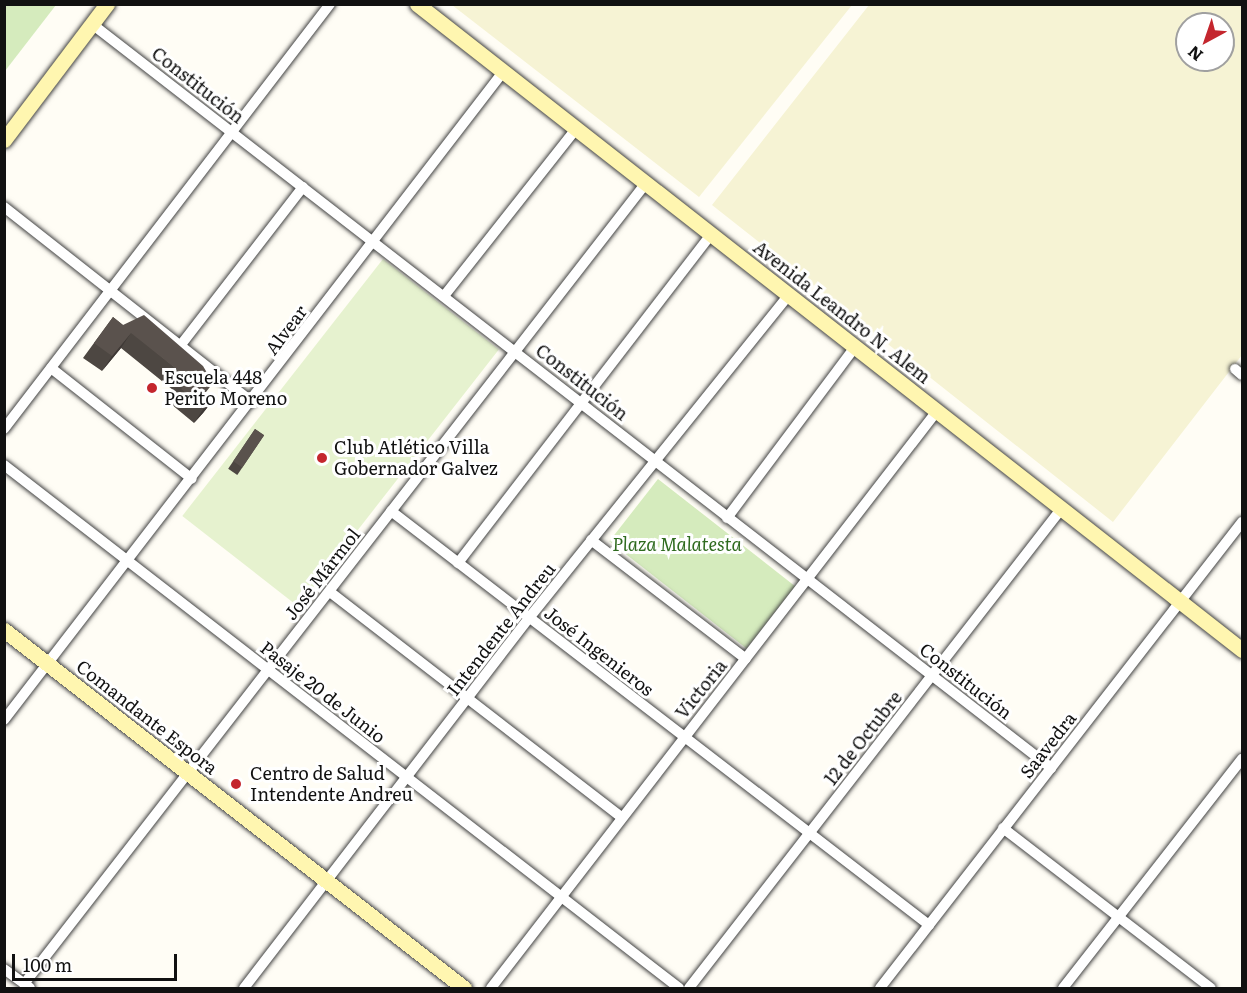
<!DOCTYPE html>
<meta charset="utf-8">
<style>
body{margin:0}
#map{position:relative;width:1247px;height:993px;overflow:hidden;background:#fffdf5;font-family:Literata,serif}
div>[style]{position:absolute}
.farmland>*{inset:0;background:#f6f3d4}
.green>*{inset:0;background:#d5ebbd;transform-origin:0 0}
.pitch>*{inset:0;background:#e6f2cf;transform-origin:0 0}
.roads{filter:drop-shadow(0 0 2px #444) drop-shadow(0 0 2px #444)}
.street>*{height:10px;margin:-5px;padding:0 5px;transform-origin:5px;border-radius:5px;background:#fff}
.secondary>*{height:15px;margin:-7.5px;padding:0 7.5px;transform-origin:7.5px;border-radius:7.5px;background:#fff6b0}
.wall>*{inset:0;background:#4d4742;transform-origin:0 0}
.shaded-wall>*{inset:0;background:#3f3936}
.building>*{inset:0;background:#5a524d;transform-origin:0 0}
.dots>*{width:16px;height:16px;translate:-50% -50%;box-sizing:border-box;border:3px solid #fff;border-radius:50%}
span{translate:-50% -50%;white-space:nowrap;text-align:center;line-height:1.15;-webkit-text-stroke:6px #fff;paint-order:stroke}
.street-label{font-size:18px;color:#111}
.poi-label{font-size:18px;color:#111}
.left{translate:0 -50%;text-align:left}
.park-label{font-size:18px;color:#2f6b1f;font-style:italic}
.frame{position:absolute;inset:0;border:6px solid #111;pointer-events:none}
.north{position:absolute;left:1175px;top:12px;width:60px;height:60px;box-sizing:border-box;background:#fff;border:2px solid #a0a0a0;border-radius:50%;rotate:220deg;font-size:16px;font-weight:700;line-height:24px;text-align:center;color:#111}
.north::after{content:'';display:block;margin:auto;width:21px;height:27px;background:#c4262e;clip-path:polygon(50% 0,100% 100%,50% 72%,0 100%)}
.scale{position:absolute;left:12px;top:954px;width:165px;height:27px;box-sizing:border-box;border:3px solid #111;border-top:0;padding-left:8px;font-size:18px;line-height:21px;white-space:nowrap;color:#111;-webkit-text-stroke:4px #fff;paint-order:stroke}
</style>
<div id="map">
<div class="farmland">
<i style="clip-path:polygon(452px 5px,852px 5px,699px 197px)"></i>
<i style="clip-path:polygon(evenodd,869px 5px,1242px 5px,1242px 355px,1113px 522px,712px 205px,869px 5px,1187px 24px,1223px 24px,1223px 60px,1187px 60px,1187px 24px)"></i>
</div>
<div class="green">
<i style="clip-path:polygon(5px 4px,56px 5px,5px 71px,4px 5px)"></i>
<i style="left:658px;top:479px;width:174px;height:79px;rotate:38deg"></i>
</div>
<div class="pitch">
<i style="left:383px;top:259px;width:147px;height:326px;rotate:38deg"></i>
</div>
<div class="roads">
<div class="street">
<i style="left:92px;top:24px;width:1214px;rotate:37.8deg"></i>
<i style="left:4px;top:207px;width:315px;rotate:38.2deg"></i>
<i style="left:444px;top:296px;width:213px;rotate:-51.7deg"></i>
<i style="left:180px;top:346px;width:201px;rotate:-52.3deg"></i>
<i style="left:51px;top:368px;width:179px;rotate:38.2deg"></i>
<i style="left:1235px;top:369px;width:9px;rotate:41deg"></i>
<i style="left:4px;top:429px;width:536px;rotate:-52.51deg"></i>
<i style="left:4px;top:465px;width:854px;rotate:37.77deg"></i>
<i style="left:391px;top:511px;width:679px;rotate:37.58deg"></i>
<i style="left:727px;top:518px;width:214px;rotate:-53.2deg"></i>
<i style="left:591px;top:540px;width:195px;rotate:37.5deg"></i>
<i style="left:458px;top:563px;width:415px;rotate:-52.4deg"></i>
<i style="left:330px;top:592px;width:366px;rotate:37.7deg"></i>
<i style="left:4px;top:720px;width:818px;rotate:-52.4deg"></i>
<i style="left:1003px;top:828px;width:262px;rotate:37.6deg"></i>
<i style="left:4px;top:969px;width:32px;rotate:36deg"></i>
<i style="left:24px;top:984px;width:1014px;rotate:-52.17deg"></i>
<i style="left:244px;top:988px;width:467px;rotate:-52.4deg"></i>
<i style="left:529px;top:618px;width:415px;rotate:-51.2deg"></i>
<i style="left:491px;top:988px;width:729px;rotate:-52.3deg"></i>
<i style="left:689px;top:988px;width:608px;rotate:-52.15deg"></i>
<i style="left:880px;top:988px;width:590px;rotate:-52.16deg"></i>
<i style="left:1063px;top:988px;width:291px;rotate:-52deg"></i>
</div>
<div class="secondary">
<i style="left:417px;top:4px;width:1048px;rotate:38.06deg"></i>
<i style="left:4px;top:140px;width:171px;rotate:-52.9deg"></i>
<i style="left:4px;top:630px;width:583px;rotate:37.89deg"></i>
</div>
</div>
<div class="wall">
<i style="clip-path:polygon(113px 317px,214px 399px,203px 413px,194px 423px,171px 404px,178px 394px,121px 348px,102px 371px,83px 358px)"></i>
<i style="left:255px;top:429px;width:11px;height:48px;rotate:34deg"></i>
</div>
<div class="shaded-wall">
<i style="clip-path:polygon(131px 333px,121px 348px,102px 371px,112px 356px)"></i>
<i style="clip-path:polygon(214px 399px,203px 413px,194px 423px,204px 408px)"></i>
</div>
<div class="building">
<i style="clip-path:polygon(144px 315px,203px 366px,213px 383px,206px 392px,214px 399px,204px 408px,181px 389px,190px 380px,131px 333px,112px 356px,94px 343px,113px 317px,123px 325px)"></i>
<i style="left:255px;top:429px;width:11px;height:39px;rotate:34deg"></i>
</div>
<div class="dots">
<i style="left:152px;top:388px;background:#c4262e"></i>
<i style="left:322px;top:458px;background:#c4262e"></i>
<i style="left:236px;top:784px;background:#c4262e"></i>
</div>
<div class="street-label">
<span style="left:198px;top:85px;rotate:38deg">Constitución</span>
<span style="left:842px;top:312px;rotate:38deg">Avenida Leandro N. Alem</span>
<span style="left:286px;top:330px;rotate:-53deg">Alvear</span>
<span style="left:582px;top:382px;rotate:38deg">Constitución</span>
<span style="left:322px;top:574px;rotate:-52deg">José Mármol</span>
<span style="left:501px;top:629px;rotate:-52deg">Intendente Andreu</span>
<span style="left:599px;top:651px;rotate:38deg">José Ingenieros</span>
<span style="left:966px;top:681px;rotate:38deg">Constitución</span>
<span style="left:701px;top:689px;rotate:-51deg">Victoria</span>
<span style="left:323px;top:692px;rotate:38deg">Pasaje 20 de Junio</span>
<span style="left:147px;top:717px;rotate:38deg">Comandante Espora</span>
<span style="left:863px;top:738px;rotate:-52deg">12 de Octubre</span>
<span style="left:1048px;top:745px;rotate:-52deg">Saavedra</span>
</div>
<div class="poi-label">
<span class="left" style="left:164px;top:388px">Escuela 448<br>Perito Moreno</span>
<span class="left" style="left:334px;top:458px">Club Atlético Villa<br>Gobernador Galvez</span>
<span class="left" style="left:250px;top:784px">Centro de Salud<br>Intendente Andreu</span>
</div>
<div class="park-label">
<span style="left:677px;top:544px">Plaza Malatesta</span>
</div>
<div class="frame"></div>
<div class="north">N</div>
<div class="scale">100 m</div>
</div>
